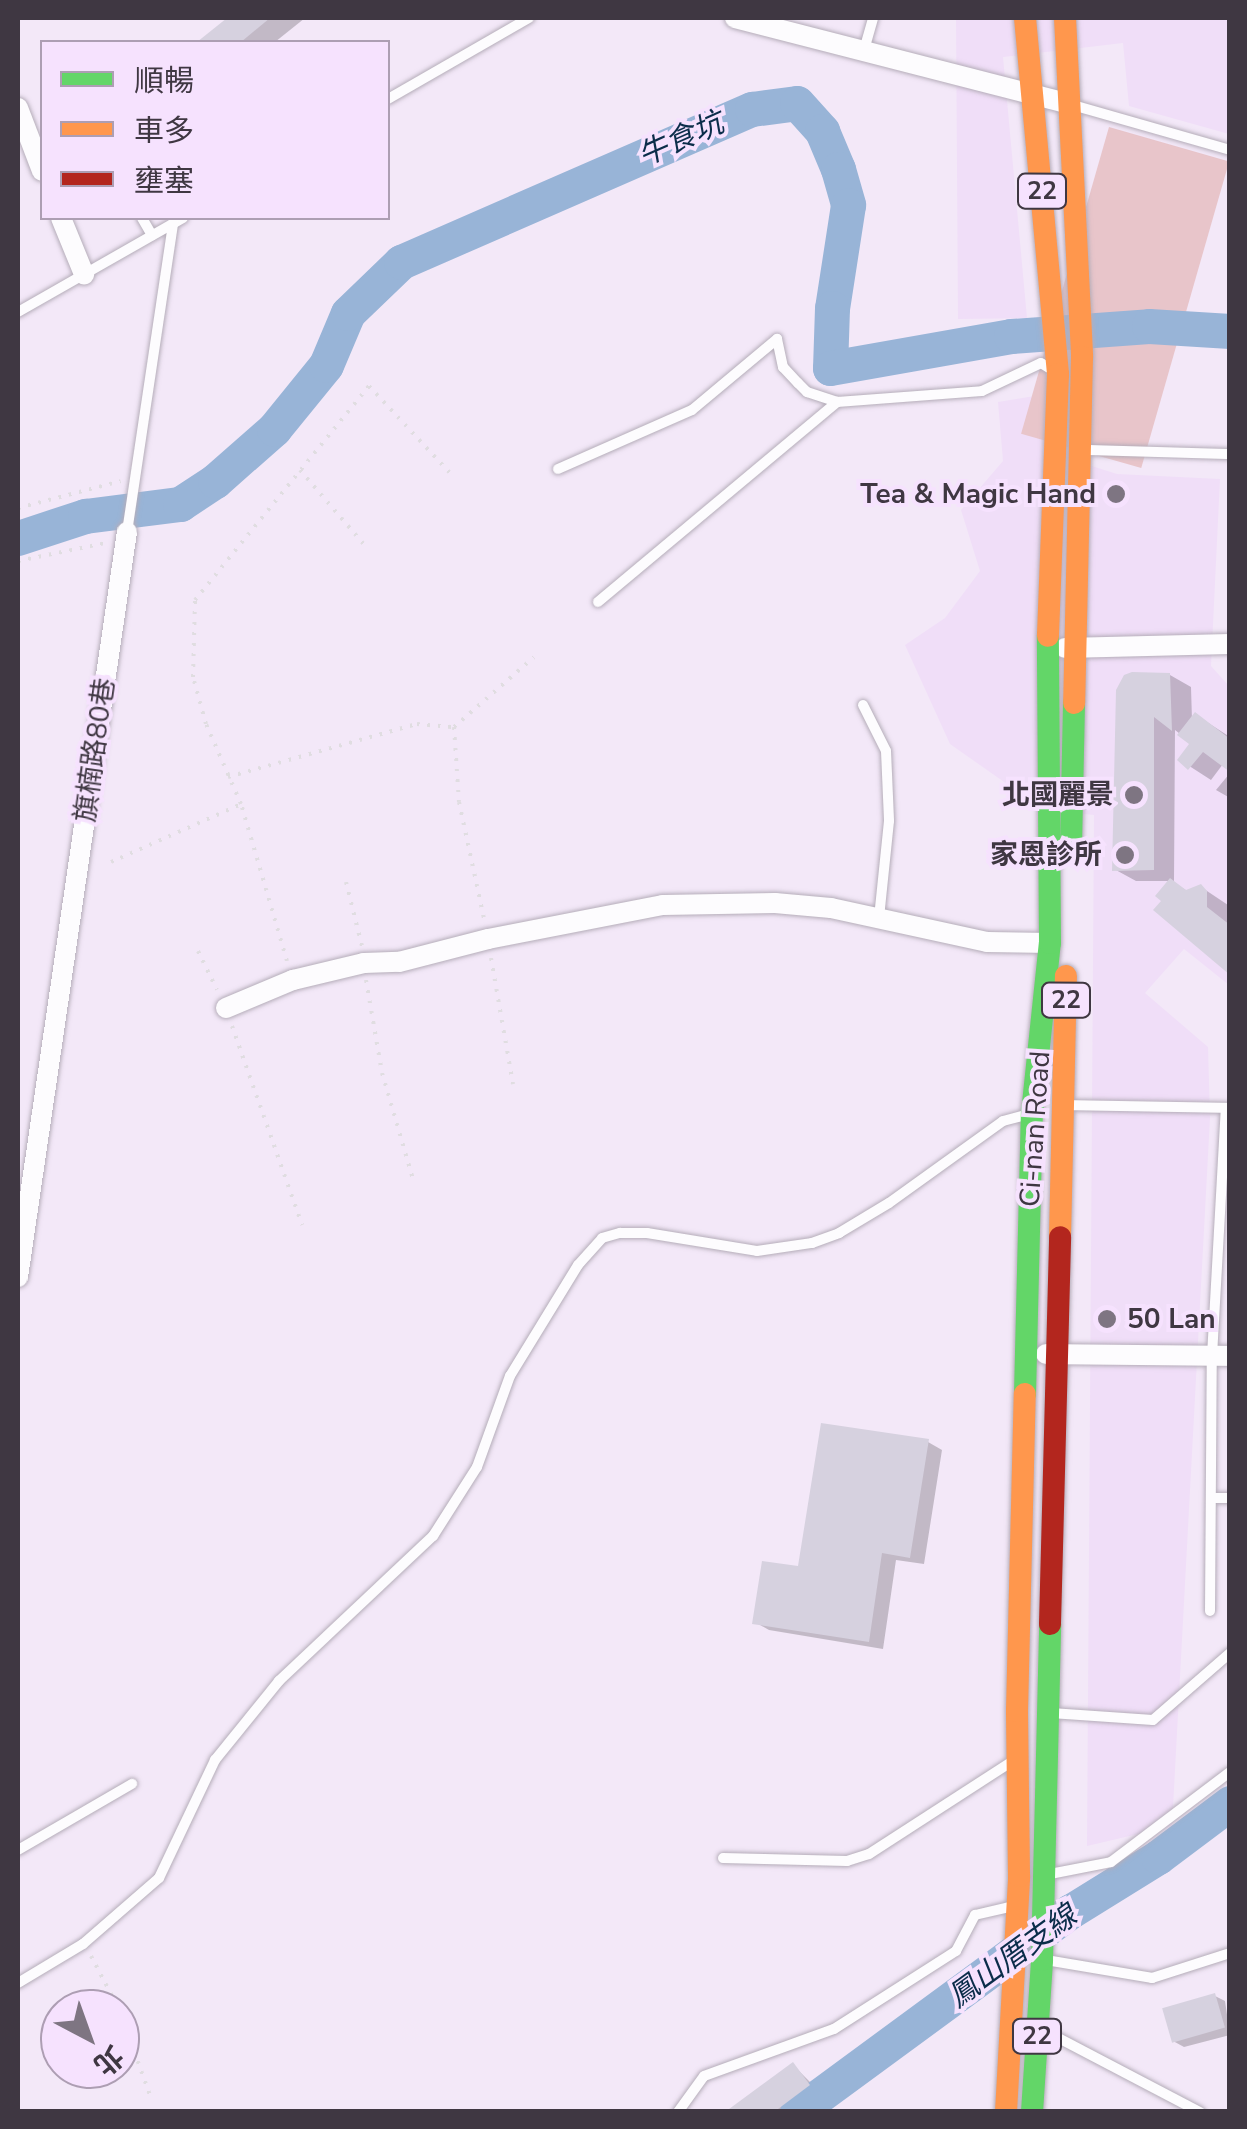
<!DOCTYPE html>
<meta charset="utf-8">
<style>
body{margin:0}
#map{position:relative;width:1247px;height:2129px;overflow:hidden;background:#f3e8f8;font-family:"Nunito Sans","Noto Sans TC",sans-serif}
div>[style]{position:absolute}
.built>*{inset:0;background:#f0def8}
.green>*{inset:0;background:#e8c5ca;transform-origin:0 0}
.shadow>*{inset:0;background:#0003}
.river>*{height:35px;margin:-17.5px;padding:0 17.5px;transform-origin:17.5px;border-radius:17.5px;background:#98b4d7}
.building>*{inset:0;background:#d6d1df;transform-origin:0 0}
.path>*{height:4px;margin-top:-2px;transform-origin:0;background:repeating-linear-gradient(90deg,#e0dde1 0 2.5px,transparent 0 10.5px)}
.roads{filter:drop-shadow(0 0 2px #b5adb9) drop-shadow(0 0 2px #b5adb9)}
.lane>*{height:10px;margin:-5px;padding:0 5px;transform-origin:5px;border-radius:5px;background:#fdfcfe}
.street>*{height:20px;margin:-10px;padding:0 10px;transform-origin:10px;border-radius:10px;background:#fdfcfe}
.fast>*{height:22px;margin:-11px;padding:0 11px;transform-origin:11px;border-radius:11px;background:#63d668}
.slow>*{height:22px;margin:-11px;padding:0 11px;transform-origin:11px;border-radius:11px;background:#ff974d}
.jam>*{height:22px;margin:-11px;padding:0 11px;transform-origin:11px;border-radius:11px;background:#b3261e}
.dots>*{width:28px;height:28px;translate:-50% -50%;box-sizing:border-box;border:5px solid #f6e2fe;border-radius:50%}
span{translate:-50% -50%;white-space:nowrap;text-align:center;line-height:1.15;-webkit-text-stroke:8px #f6e2fe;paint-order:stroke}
.shield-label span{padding:2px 8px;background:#f6e2fe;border:2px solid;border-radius:8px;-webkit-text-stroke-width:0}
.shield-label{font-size:25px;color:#3f3742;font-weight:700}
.poi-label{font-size:28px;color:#3f3742;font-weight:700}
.right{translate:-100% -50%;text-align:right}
.left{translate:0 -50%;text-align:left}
.street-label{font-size:28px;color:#3f3742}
.water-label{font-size:30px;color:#0b2d4a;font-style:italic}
.frame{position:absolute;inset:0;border:20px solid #3f3742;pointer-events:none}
.legend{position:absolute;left:40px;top:40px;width:350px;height:180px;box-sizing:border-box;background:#f6e2fe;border:2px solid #ad9eb3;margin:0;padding:12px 18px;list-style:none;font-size:30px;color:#3f3742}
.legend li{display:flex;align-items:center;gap:20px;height:50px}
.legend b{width:50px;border:2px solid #ad9eb3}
.north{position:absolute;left:40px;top:1989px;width:100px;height:100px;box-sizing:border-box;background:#f6e2fe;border:2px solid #ad9eb3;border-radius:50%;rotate:139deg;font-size:28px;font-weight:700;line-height:40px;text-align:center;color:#3f3742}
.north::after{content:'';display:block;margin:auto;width:35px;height:45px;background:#7e7582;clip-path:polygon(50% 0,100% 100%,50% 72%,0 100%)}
</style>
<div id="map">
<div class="built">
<i style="clip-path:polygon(956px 18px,1229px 18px,1229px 134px,1129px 106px,1123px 43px,1003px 57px,1027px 318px,958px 319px)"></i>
<i style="clip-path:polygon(1079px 389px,1079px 462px,1117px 474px,1220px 479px,1211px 666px,1229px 686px,1229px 985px,1184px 949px,1145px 993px,1208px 1047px,1210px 1118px,1172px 1826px,1087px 1846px,1094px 815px,1044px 810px,950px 744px,905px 645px,945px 618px,980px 571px,961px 510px,1003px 461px,998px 402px)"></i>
</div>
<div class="green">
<i style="left:1109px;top:127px;width:125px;height:319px;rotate:16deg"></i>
</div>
<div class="shadow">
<i style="clip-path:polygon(230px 18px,305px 18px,275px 42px,201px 42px)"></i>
<i style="clip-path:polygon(1170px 675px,1191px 687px,1192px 720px,1196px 715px,1230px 737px,1230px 769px,1223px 764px,1211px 780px,1180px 760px,1193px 744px,1175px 730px,1174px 883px,1189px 892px,1201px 887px,1228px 905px,1230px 972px,1170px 881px,1136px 881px,1114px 869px,1118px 690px)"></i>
<i style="clip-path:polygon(1230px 773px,1230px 798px,1216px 790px)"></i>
<i style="clip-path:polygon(928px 1442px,942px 1450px,924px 1564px,896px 1560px,883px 1649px,769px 1630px,755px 1622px,800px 1569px)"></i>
<i style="clip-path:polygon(1215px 1996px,1225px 2001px,1230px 2035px,1184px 2047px,1173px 2041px)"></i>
<i style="clip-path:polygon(793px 2065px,819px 2091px,791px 2112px,732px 2112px)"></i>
</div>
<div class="river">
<i style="left:18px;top:538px;width:71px;rotate:-18.2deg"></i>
<i style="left:85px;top:516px;width:96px;rotate:-7.2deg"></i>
<i style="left:180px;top:504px;width:42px;rotate:-33.3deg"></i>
<i style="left:215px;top:481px;width:79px;rotate:-41.4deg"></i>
<i style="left:274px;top:429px;width:82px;rotate:-50.9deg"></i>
<i style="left:326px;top:365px;width:56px;rotate:-67.1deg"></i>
<i style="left:348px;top:313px;width:74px;rotate:-43.9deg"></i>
<i style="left:401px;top:262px;width:383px;rotate:-23.6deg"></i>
<i style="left:752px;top:109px;width:45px;rotate:-7.6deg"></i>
<i style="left:797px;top:103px;width:38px;rotate:48deg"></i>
<i style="left:822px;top:131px;width:41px;rotate:67.2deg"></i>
<i style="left:838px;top:169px;width:37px;rotate:74deg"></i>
<i style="left:848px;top:205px;width:104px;rotate:98.8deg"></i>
<i style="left:832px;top:308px;width:60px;rotate:91.9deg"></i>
<i style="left:830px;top:368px;width:184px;rotate:-10deg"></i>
<i style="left:1011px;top:336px;width:138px;rotate:-4.1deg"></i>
<i style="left:1149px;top:326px;width:81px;rotate:3.5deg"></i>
<i style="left:797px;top:2112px;width:340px;rotate:-36.3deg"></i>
<i style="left:1071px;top:1911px;width:102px;rotate:-31.8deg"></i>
<i style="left:1158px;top:1857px;width:90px;rotate:-36.9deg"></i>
</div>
<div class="building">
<i style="clip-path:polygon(227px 18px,270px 18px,241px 42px,197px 42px)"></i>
<i style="clip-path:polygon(1132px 672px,1170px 673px,1172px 731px,1154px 717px,1154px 870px,1112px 871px,1116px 690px,1124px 675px)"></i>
<i style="clip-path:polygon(1195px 712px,1230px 739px,1230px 772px,1203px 752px,1188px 770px,1177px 760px,1189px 744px,1177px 735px)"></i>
<i style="clip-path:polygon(1170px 878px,1186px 890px,1201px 884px,1207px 891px,1207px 907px,1230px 925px,1230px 975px,1153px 910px,1161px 901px,1155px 896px)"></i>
<i style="clip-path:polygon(821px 1423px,929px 1439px,910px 1558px,882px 1553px,869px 1642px,752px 1624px,762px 1561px,798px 1566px)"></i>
<i style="left:1215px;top:1993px;width:36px;height:55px;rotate:74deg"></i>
<i style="clip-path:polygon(793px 2062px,810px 2085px,774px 2112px,725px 2112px)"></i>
</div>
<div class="path">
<i style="left:300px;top:470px;width:103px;rotate:49.3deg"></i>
<i style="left:18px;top:508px;width:106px;rotate:-14.7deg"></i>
<i style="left:18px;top:561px;width:90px;rotate:-11.6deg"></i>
<i style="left:454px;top:727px;width:75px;rotate:86.2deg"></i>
<i style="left:459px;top:802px;width:120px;rotate:77.9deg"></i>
<i style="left:228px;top:777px;width:196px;rotate:-15.7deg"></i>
<i style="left:417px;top:724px;width:37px;rotate:5deg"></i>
<i style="left:454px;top:727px;width:106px;rotate:-41.2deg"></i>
<i style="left:111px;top:862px;width:140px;rotate:-24deg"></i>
<i style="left:346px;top:882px;width:66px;rotate:76deg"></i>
<i style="left:198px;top:951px;width:43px;rotate:64deg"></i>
<i style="left:491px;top:958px;width:128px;rotate:80.1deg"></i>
<i style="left:287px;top:961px;width:164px;rotate:-106.3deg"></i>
<i style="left:241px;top:804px;width:87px;rotate:-113.6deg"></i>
<i style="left:206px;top:724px;width:49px;rotate:-105.5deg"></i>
<i style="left:193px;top:677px;width:77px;rotate:-88.5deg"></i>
<i style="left:195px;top:600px;width:276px;rotate:-50.9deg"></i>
<i style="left:369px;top:386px;width:120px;rotate:47deg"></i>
<i style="left:366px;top:980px;width:94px;rotate:80.2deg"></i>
<i style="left:382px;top:1073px;width:110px;rotate:73.7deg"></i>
<i style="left:232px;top:1026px;width:211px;rotate:70.6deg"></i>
<i style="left:91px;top:1956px;width:60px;rotate:62.2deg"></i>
<i style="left:120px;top:2012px;width:91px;rotate:70.2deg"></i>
</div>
<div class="roads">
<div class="lane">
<i style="left:864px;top:50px;width:33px;rotate:-74deg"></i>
<i style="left:388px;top:99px;width:163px;rotate:-29.9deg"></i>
<i style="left:1076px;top:106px;width:160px;rotate:15.9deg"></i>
<i style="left:142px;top:218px;width:20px;rotate:60deg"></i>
<i style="left:18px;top:312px;width:190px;rotate:-29.7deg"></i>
<i style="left:1085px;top:450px;width:145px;rotate:1.6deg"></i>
<i style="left:558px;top:469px;width:146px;rotate:-23.8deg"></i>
<i style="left:692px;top:410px;width:111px;rotate:-39.9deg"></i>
<i style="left:777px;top:339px;width:29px;rotate:78deg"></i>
<i style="left:783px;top:367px;width:22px;rotate:47deg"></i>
<i style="left:798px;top:383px;width:13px;rotate:45deg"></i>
<i style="left:807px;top:392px;width:32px;rotate:18deg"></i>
<i style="left:837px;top:402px;width:145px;rotate:-4.3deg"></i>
<i style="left:982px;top:391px;width:65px;rotate:-25.4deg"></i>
<i style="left:1041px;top:363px;width:9px;rotate:32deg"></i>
<i style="left:127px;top:532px;width:312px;rotate:-81.5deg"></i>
<i style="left:598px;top:602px;width:312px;rotate:-39.9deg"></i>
<i style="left:863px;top:705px;width:51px;rotate:63.4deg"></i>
<i style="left:886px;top:751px;width:70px;rotate:87.5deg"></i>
<i style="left:889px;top:821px;width:98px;rotate:95.9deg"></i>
<i style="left:1066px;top:1105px;width:164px;rotate:1deg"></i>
<i style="left:1211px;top:1498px;width:19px"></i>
<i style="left:1210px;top:1611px;width:255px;rotate:-89.6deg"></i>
<i style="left:1212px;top:1356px;width:247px;rotate:-86.8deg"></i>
<i style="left:1051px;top:1713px;width:102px;rotate:3.9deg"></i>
<i style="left:1153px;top:1720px;width:102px;rotate:-41deg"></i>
<i style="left:18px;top:1850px;width:132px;rotate:-30.1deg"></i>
<i style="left:723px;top:1858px;width:124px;rotate:1.4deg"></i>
<i style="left:847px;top:1861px;width:23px;rotate:-18deg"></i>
<i style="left:869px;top:1854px;width:171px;rotate:-32.9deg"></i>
<i style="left:1050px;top:1874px;width:62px;rotate:-11.1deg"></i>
<i style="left:1111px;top:1862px;width:149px;rotate:-37.1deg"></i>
<i style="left:1046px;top:1960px;width:108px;rotate:9.6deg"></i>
<i style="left:1152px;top:1978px;width:82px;rotate:-17.8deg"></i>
<i style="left:18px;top:1983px;width:76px;rotate:-31deg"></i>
<i style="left:83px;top:1944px;width:101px;rotate:-41deg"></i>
<i style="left:159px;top:1878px;width:131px;rotate:-64.6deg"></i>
<i style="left:215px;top:1760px;width:102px;rotate:-51deg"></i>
<i style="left:279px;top:1681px;width:212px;rotate:-43.3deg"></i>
<i style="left:433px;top:1536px;width:82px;rotate:-57.5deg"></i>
<i style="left:477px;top:1467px;width:97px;rotate:-70.1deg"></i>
<i style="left:510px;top:1376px;width:130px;rotate:-58.5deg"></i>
<i style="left:578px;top:1265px;width:36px;rotate:-48deg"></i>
<i style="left:602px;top:1238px;width:19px;rotate:-16deg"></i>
<i style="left:620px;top:1233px;width:27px"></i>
<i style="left:647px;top:1233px;width:111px;rotate:9.3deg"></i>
<i style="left:757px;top:1251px;width:56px;rotate:-8.3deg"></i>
<i style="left:812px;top:1243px;width:29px;rotate:-20deg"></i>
<i style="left:839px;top:1233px;width:58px;rotate:-31deg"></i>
<i style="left:889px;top:1203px;width:140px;rotate:-35.7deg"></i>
<i style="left:1003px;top:1121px;width:23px;rotate:-15deg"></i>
<i style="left:1043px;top:2030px;width:177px;rotate:27.6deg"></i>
<i style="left:678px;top:2112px;width:44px;rotate:-54.2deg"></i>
<i style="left:704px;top:2076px;width:138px;rotate:-19.9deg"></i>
<i style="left:834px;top:2029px;width:145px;rotate:-32.6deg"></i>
<i style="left:956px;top:1951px;width:41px;rotate:-62.2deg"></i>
<i style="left:975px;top:1915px;width:36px;rotate:-13deg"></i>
</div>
<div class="street">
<i style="left:735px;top:18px;width:346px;rotate:14.4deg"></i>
<i style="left:18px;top:108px;width:67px;rotate:69.1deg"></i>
<i style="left:61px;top:218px;width:61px;rotate:67.7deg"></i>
<i style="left:1065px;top:648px;width:165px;rotate:-1.4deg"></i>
<i style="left:226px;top:1008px;width:73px;rotate:-22.7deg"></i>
<i style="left:293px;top:980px;width:73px;rotate:-13.5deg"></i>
<i style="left:364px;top:963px;width:35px;rotate:-2deg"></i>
<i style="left:399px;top:962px;width:92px;rotate:-14.5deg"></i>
<i style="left:488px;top:939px;width:178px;rotate:-11deg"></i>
<i style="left:663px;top:905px;width:112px;rotate:-1deg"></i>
<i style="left:775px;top:903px;width:56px;rotate:5.1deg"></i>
<i style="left:831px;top:908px;width:160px;rotate:12.3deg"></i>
<i style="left:987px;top:942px;width:63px;rotate:0.9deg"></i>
<i style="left:18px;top:1277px;width:753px;rotate:-81.68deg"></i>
<i style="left:1046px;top:1354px;width:184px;rotate:0.6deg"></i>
</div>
<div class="fast">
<i style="left:1071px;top:847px;width:144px;rotate:-88.8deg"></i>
<i style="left:1025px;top:1394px;width:281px;rotate:-88.6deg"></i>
<i style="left:1032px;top:1113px;width:171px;rotate:-84deg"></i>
<i style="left:1050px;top:943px;width:307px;rotate:-90.4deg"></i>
<i style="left:1032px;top:2112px;width:152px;rotate:-86.2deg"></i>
<i style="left:1042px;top:1960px;width:336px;rotate:-88.6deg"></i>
</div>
<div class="slow">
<i style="left:1025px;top:18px;width:358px;rotate:84.7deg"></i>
<i style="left:1058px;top:374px;width:262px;rotate:92.2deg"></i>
<i style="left:1065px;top:18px;width:339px;rotate:87.1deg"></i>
<i style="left:1082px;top:357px;width:346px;rotate:91.3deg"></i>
<i style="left:1060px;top:1237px;width:261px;rotate:-88.7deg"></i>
<i style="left:1006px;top:2112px;width:236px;rotate:-86.8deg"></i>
<i style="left:1019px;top:1876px;width:165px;rotate:-90.7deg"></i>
<i style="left:1017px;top:1711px;width:317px;rotate:-88.6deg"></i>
</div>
<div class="jam">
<i style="left:1050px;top:1624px;width:387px;rotate:-88.5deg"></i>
</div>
</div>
<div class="dots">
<i style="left:1116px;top:494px;background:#7e7582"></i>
<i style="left:1134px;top:795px;background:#7e7582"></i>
<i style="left:1125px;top:855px;background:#7e7582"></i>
<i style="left:1107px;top:1319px;background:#7e7582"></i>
</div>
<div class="shield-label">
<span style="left:1042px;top:191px">22</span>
<span style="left:1066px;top:1000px">22</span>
<span style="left:1037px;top:2036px">22</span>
</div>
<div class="poi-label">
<span class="right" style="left:1096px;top:494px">Tea &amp; Magic Hand</span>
<span class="right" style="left:1114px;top:795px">北國麗景</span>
<span class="right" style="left:1102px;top:855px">家恩診所</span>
<span class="left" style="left:1127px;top:1319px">50 Lan</span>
</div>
<div class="street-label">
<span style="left:95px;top:750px;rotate:-82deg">旗楠路80巷</span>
<span style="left:1035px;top:1129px;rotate:-86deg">Ci-nan Road</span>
</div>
<div class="water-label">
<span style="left:681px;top:140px;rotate:-24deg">牛食坑</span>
<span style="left:1013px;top:1957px;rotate:-36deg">鳳山厝支線</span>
</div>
<div class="frame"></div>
<ul class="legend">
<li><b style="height:12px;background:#63d668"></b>順暢</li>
<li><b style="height:12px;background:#ff974d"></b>車多</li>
<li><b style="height:12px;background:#b3261e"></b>壅塞</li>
</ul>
<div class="north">北</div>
</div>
